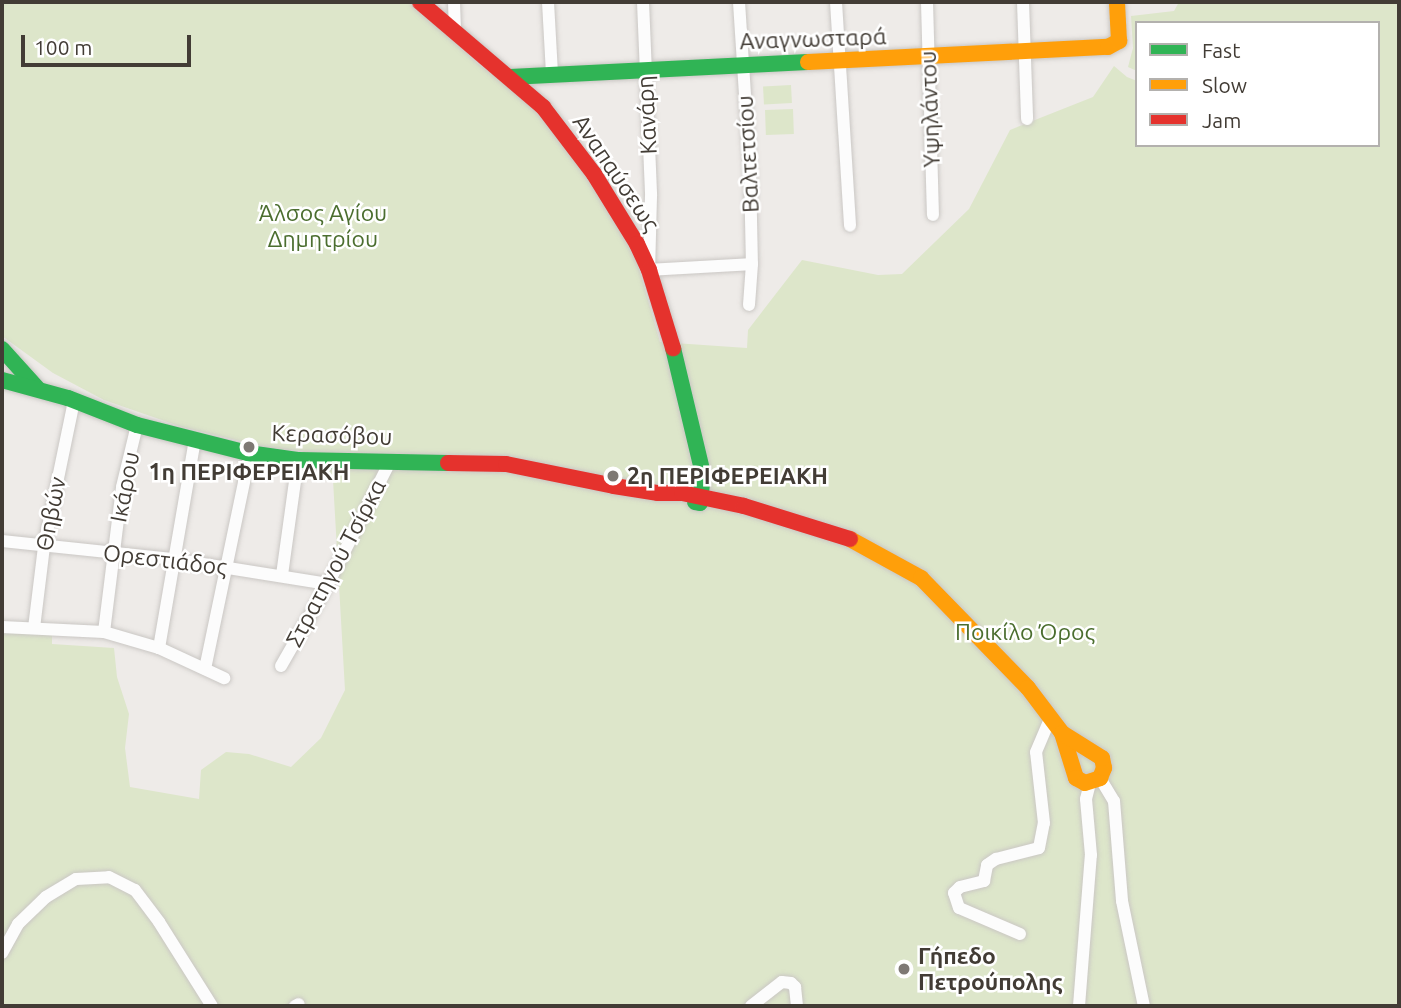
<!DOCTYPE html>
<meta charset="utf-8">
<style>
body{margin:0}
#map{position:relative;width:1401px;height:1008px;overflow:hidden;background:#eeebe8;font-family:Ubuntu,sans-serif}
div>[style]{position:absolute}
.green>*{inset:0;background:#dde6ca;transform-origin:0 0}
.roads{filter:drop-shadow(0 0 2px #cac7c4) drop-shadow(0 0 2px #cac7c4)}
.street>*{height:12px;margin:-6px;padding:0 6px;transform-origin:6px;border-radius:6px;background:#fcfcfc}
.fast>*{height:16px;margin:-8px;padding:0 8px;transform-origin:8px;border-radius:8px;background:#30b455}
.slow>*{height:16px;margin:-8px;padding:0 8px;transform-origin:8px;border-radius:8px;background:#ff9f0a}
.jam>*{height:16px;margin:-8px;padding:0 8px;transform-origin:8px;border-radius:8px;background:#e5322d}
.dots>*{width:19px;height:19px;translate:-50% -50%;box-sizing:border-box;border:4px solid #fff;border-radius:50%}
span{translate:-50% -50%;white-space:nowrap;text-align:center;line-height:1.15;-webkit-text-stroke:5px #fff;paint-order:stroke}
.street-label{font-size:23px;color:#423c35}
.park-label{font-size:23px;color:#4b6e2f}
.poi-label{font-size:23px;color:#423c35;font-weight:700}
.left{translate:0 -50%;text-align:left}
.frame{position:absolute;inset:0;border:4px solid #423c35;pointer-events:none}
.legend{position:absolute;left:1135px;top:21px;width:245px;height:126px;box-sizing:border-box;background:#fff;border:2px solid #b3b1ae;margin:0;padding:9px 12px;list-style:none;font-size:21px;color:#423c35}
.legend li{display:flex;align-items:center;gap:14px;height:35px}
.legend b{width:35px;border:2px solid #b3b1ae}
.scale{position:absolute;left:21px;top:35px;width:170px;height:32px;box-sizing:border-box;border:4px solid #423c35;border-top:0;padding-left:9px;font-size:21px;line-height:24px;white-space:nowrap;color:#423c35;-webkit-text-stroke:5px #fff;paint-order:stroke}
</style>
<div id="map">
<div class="green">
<i style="clip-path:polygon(2px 2px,413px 2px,478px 64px,526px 98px,598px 191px,637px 262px,660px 342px,747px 348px,748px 330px,802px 260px,878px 275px,902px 274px,969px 209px,1010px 130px,1093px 97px,1114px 66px,1127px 77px,1137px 81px,1137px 145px,1378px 145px,1378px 23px,1137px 23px,1137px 71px,1128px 67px,1133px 48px,1131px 16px,1174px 11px,1179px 2px,1399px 2px,1399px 1006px,2px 1006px,2px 630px,52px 633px,52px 644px,114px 648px,117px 677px,129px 714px,125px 748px,130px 787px,199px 799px,201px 770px,226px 752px,249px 754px,291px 767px,321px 738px,345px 690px,333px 480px,302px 451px,269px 448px,182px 427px,104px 400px,53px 373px,2px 336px)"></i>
<i style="left:791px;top:85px;width:18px;height:28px;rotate:87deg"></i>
<i style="left:793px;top:109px;width:25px;height:28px;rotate:88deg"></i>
</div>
<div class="roads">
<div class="street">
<i style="left:454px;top:2px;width:28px;rotate:88deg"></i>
<i style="left:548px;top:2px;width:71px;rotate:86.8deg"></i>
<i style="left:643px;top:2px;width:194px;rotate:87.6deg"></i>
<i style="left:651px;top:196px;width:74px;rotate:91.5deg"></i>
<i style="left:649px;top:270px;width:103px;rotate:-3.3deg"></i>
<i style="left:739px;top:2px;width:169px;rotate:86.3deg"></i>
<i style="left:750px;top:171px;width:93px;rotate:88.8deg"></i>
<i style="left:752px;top:264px;width:41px;rotate:94.2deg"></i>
<i style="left:836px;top:2px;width:224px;rotate:86.4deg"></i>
<i style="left:927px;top:2px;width:213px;rotate:88.4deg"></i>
<i style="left:1023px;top:2px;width:117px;rotate:88deg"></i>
<i style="left:2px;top:541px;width:171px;rotate:6deg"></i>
<i style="left:172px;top:559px;width:158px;rotate:9.1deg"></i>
<i style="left:282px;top:575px;width:116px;rotate:-82.1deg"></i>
<i style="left:2px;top:627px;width:102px;rotate:2.8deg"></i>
<i style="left:104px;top:632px;width:57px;rotate:16.2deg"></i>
<i style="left:159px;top:648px;width:72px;rotate:24.8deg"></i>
<i style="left:34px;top:628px;width:83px;rotate:-83deg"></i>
<i style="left:44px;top:546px;width:148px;rotate:-78.3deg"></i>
<i style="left:104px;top:632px;width:146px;rotate:-82.9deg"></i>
<i style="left:122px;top:487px;width:64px;rotate:-76.4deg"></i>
<i style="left:159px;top:648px;width:211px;rotate:-80.2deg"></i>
<i style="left:281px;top:666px;width:95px;rotate:-60.2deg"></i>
<i style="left:328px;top:584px;width:139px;rotate:-63.1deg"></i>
<i style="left:205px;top:669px;width:220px;rotate:-78.2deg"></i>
<i style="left:1100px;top:778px;width:27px;rotate:59deg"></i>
<i style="left:1114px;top:801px;width:100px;rotate:85.4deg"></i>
<i style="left:1122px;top:901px;width:107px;rotate:78.2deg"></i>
<i style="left:1020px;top:934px;width:66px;rotate:-156.9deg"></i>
<i style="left:959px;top:908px;width:16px;rotate:-108deg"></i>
<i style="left:954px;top:893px;width:8px;rotate:-45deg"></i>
<i style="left:960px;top:887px;width:25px;rotate:-14deg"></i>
<i style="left:984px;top:881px;width:16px;rotate:-79deg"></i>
<i style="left:987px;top:865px;width:11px;rotate:-34deg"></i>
<i style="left:996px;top:859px;width:44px;rotate:-14.3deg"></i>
<i style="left:1039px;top:848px;width:25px;rotate:-79deg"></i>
<i style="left:1044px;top:823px;width:71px;rotate:-96.4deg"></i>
<i style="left:1036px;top:752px;width:38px;rotate:-67deg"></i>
<i style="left:2px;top:953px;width:33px;rotate:-61deg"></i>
<i style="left:18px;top:924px;width:39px;rotate:-44deg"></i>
<i style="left:46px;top:897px;width:35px;rotate:-31deg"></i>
<i style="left:76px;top:879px;width:33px;rotate:-3deg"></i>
<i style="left:109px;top:877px;width:29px;rotate:27deg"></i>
<i style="left:135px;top:890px;width:40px;rotate:53deg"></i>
<i style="left:159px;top:922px;width:99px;rotate:57.8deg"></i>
<i style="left:295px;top:1006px;width:4px;rotate:-27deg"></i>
<i style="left:751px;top:1006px;width:39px;rotate:-38deg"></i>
<i style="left:782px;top:982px;width:9px;rotate:6deg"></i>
<i style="left:791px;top:983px;width:6px;rotate:45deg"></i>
<i style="left:795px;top:987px;width:19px;rotate:84deg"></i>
<i style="left:1079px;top:1006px;width:151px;rotate:-85.5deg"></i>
<i style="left:1091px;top:855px;width:56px;rotate:-95.1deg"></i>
<i style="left:1086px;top:799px;width:16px;rotate:-76deg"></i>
</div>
<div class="fast">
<i style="left:510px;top:77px;width:298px;rotate:-2.9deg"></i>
<i style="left:673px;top:348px;width:130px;rotate:76.6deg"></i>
<i style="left:703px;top:474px;width:29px;rotate:96deg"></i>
<i style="left:700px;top:503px;width:5px;rotate:-169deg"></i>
<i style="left:2px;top:349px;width:54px;rotate:48deg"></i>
<i style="left:2px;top:380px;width:68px;rotate:15.3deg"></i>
<i style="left:68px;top:398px;width:74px;rotate:21.4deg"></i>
<i style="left:137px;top:425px;width:114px;rotate:14.2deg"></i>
<i style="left:248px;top:453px;width:50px;rotate:8deg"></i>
<i style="left:298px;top:460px;width:150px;rotate:1.1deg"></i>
</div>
<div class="slow">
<i style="left:808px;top:62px;width:300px;rotate:-2.9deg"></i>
<i style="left:1108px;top:47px;width:13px;rotate:-29deg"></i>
<i style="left:1119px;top:41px;width:39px;rotate:-93deg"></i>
<i style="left:850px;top:539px;width:81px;rotate:28.8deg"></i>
<i style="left:921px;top:578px;width:153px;rotate:45.8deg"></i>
<i style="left:1028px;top:688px;width:56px;rotate:52.9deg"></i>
<i style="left:1062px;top:733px;width:47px;rotate:72.7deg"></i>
<i style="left:1076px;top:778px;width:10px;rotate:29deg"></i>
<i style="left:1085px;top:783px;width:16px;rotate:-18deg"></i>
<i style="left:1100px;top:778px;width:11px;rotate:-68deg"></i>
<i style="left:1104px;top:768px;width:10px;rotate:-101deg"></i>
<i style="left:1102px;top:758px;width:47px;rotate:-148deg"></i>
</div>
<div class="jam">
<i style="left:420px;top:2px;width:162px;rotate:40.5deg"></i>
<i style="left:543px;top:107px;width:84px;rotate:52.7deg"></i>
<i style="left:594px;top:174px;width:82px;rotate:58.4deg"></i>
<i style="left:637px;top:244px;width:29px;rotate:65deg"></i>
<i style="left:649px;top:270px;width:82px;rotate:72.9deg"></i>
<i style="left:448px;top:463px;width:58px;rotate:1deg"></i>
<i style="left:506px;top:464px;width:110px;rotate:11.5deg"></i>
<i style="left:614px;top:486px;width:45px;rotate:9deg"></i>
<i style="left:658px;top:493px;width:24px"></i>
<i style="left:682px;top:493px;width:63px;rotate:11.8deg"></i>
<i style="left:744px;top:506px;width:111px;rotate:17.3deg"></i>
</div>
</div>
<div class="dots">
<i style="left:249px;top:447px;background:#7e7974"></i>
<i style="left:613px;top:476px;background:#7e7974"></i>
<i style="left:904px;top:969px;background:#7e7974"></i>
</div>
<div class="street-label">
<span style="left:813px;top:39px;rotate:-2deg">Αναγνωσταρά</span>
<span style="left:930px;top:109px;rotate:-92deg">Υψηλάντου</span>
<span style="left:647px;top:115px;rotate:-93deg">Κανάρη</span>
<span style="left:748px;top:154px;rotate:-93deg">Βαλτετσίου</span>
<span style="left:616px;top:173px;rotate:56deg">Αναπαύσεως</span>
<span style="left:332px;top:435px;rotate:2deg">Κερασόβου</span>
<span style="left:125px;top:487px;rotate:-79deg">Ικάρου</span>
<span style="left:51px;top:514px;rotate:-79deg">Θηβών</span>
<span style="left:165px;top:560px;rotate:7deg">Ορεστιάδος</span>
<span style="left:336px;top:563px;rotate:-62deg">Στρατηγού Τσίρκα</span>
</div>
<div class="park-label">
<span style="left:323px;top:226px">Άλσος Αγίου<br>Δημητρίου</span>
<span style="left:1025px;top:632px">Ποικίλο Όρος</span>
</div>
<div class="poi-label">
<span style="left:249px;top:472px">1η ΠΕΡΙΦΕΡΕΙΑΚΗ</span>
<span class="left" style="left:627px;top:476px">2η ΠΕΡΙΦΕΡΕΙΑΚΗ</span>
<span class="left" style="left:918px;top:969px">Γήπεδο<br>Πετρούπολης</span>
</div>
<div class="frame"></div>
<ul class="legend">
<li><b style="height:9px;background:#30b455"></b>Fast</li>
<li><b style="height:9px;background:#ff9f0a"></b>Slow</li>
<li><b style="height:9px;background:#e5322d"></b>Jam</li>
</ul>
<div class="scale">100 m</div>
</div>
